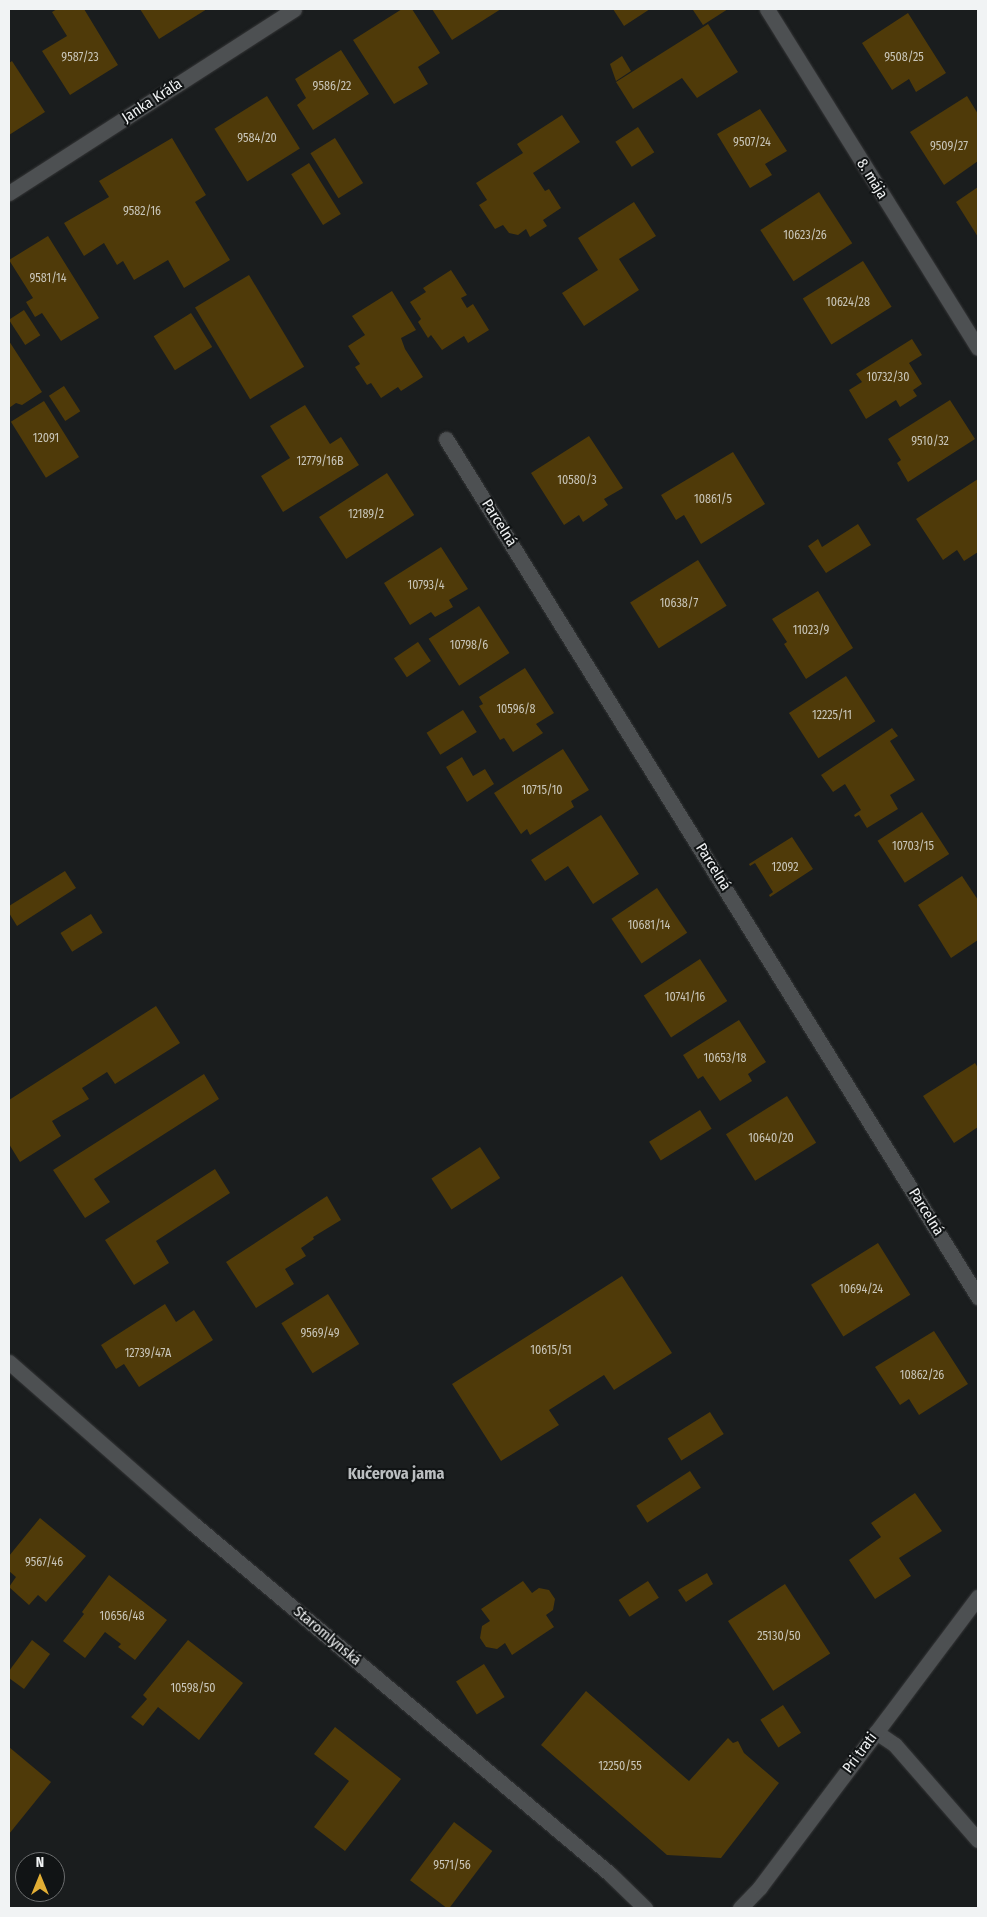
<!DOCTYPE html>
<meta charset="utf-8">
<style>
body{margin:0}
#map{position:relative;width:987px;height:1917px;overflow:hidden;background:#1a1d1e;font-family:"Fira Sans Condensed",sans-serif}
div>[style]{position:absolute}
.building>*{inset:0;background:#4f3a09;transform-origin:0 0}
.roads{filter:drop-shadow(0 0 1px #353637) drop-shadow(0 0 1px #353637)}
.service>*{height:15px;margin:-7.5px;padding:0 7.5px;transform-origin:7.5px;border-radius:7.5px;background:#4d5052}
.minor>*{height:15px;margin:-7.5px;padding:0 7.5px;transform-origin:7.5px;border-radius:7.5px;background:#4d5052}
span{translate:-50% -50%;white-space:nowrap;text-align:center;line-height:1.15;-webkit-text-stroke:4px #111415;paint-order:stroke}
.number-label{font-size:12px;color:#c8c5b9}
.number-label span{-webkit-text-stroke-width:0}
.street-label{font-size:15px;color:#f1f3f4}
.neighbourhood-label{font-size:16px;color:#bbbec0;font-weight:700}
.frame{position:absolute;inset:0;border:10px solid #f1f3f4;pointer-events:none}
.north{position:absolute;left:15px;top:1852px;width:50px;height:50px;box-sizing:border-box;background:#111415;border:1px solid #6b6d6e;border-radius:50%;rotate:0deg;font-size:14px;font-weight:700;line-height:20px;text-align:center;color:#f1f3f4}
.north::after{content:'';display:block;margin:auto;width:18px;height:22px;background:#e2ae34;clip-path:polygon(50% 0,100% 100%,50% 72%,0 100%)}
</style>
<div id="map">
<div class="building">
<i style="clip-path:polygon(57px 9px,84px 9px,118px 65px,70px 95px,42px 51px,67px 36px,52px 12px)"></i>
<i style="clip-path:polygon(140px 9px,207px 9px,159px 39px)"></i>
<i style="clip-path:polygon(402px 9px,412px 9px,440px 53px,418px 67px,428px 84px,394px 104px,353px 40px)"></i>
<i style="clip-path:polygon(432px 9px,501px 9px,452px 40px)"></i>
<i style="clip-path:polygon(613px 9px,650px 9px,624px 26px)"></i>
<i style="clip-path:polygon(696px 9px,728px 9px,703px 25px,693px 10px)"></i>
<i style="clip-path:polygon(908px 13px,946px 73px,916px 92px,909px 79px,892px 90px,862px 43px)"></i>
<i style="clip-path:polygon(708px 24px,738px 72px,697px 98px,682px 78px,633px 109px,616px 82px)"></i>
<i style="clip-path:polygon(341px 50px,369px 94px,313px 130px,297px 105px,306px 98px,295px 79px)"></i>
<i style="clip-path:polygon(622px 56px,631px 71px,616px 81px,610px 64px)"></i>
<i style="clip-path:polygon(12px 61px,45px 112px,9px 135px,9px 63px)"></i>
<i style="left:267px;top:96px;width:62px;height:62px;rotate:58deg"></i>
<i style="clip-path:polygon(967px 96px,978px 114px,978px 161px,944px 185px,910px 132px)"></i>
<i style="clip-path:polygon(760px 109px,787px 151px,765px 164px,772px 175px,750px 188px,717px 134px)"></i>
<i style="clip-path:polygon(562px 115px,580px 142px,533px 173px,545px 191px,549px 189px,561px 208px,543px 220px,547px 226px,530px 237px,526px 229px,518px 235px,509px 233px,503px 225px,495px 229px,479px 205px,487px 200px,476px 183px,523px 153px,517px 144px)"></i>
<i style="left:638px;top:127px;width:30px;height:27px;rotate:57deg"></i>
<i style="clip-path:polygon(172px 138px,206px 195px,195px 202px,230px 260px,184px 288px,168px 260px,134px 280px,123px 261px,117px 265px,104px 243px,84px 256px,64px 223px,109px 197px,99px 181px)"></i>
<i style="left:335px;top:138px;width:53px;height:29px;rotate:58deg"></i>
<i style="left:309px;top:163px;width:60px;height:21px;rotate:58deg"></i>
<i style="clip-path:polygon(978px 187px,978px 237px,956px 202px)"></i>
<i style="left:819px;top:192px;width:61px;height:70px;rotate:57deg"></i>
<i style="clip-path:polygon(634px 202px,656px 236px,619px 259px,639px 290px,584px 326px,562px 293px,598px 270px,578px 238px)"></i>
<i style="clip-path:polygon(48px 236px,99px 318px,61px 341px,42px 313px,35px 317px,26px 302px,33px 298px,9px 260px)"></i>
<i style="left:863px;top:261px;width:54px;height:71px;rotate:58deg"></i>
<i style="clip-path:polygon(451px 270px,467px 295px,461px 298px,467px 308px,473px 304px,489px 330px,468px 343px,464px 336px,442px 350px,431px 335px,428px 338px,418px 322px,421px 319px,410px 302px,426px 292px,423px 288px)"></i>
<i style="left:249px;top:275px;width:107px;height:63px;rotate:59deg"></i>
<i style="clip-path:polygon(392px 291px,416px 330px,401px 338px,405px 349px,423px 377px,401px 391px,398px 387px,381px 398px,371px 383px,367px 385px,355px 367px,360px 364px,348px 346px,365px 335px,352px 316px)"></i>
<i style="left:24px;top:310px;width:30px;height:18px;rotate:57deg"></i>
<i style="left:191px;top:313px;width:40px;height:44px;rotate:58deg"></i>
<i style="clip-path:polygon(912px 339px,922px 355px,909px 363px,922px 384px,913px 390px,917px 396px,900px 407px,896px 400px,866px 419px,849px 390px,862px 382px,856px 374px)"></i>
<i style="clip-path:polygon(9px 341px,42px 392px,22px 405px,16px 403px,9px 408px)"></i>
<i style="left:64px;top:386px;width:30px;height:18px;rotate:57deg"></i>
<i style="clip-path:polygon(950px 400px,975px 439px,908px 482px,897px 463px,901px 460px,888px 439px)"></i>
<i style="left:44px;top:401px;width:66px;height:39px;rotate:58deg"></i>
<i style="clip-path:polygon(305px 405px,330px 444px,341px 437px,359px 465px,283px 512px,261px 476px,290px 458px,270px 426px)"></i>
<i style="clip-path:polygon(589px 436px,623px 488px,604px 499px,608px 505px,583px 522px,579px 515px,564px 525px,531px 473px)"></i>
<i style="clip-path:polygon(733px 452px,765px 504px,701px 544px,684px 515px,676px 520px,661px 495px)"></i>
<i style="left:387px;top:473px;width:50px;height:81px;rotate:57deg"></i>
<i style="clip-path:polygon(978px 479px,978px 552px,964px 561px,957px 550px,943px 560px,916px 519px)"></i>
<i style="clip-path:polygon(858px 524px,871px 545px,826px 573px,808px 546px,818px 539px,822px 547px)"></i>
<i style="clip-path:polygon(441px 547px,468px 589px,449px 600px,453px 607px,435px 617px,431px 612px,410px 625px,384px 583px)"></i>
<i style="left:698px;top:560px;width:54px;height:80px;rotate:58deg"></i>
<i style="clip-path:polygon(818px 591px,853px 648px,806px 679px,784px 644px,787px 642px,772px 619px)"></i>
<i style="left:479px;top:606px;width:56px;height:60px;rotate:57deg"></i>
<i style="left:418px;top:642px;width:23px;height:29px;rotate:56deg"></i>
<i style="clip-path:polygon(525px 668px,554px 713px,536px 724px,543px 733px,513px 752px,504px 738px,500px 740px,479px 706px,483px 704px,479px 697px)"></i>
<i style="left:846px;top:676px;width:54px;height:68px;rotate:57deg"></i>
<i style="left:463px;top:710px;width:26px;height:43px;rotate:58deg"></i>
<i style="clip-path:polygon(892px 728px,898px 736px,890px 741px,915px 780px,890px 795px,898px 809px,867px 828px,859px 815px,855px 817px,854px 815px,861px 810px,845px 784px,833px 792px,821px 775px)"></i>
<i style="clip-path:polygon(563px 749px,589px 790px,571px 801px,574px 807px,530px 835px,527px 829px,521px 834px,494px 793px)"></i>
<i style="clip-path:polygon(462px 757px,473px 776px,485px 769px,494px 784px,467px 802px,446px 767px)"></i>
<i style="left:922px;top:812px;width:50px;height:53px;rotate:57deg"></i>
<i style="clip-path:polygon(601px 815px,639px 874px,593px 904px,568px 866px,545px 881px,531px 860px)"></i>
<i style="clip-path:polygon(792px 837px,813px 869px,770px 897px,769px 895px,773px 892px,755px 863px,750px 866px,749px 864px)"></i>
<i style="clip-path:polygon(65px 871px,76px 888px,17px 926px,9px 913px,9px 906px)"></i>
<i style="clip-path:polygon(962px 876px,978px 900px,978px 940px,951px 958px,918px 905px)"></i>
<i style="left:657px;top:888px;width:54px;height:55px;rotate:56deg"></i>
<i style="left:91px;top:914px;width:22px;height:36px;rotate:58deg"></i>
<i style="left:700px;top:959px;width:50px;height:67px;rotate:57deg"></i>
<i style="clip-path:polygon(156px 1006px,180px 1043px,115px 1084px,107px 1072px,82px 1088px,89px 1099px,52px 1121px,61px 1136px,20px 1162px,9px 1144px,9px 1100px)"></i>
<i style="clip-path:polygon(739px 1020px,766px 1062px,748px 1074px,752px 1081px,720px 1101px,703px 1076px,698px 1079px,683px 1055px)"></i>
<i style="clip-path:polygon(975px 1063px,978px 1068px,978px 1127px,954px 1143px,923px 1096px)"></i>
<i style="clip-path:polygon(204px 1074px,219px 1099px,94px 1179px,110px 1202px,85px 1218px,53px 1170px)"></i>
<i style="left:787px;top:1096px;width:55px;height:72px;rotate:58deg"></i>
<i style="left:700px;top:1110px;width:22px;height:60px;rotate:58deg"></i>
<i style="left:480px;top:1147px;width:37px;height:58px;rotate:57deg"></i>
<i style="clip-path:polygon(215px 1169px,230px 1193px,156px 1241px,169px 1263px,134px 1285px,105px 1240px)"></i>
<i style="clip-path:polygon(327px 1196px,341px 1220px,313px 1237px,314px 1239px,301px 1248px,306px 1256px,285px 1269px,294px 1284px,256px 1308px,226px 1262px)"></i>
<i style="left:878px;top:1243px;width:61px;height:79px;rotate:58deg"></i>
<i style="clip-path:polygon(622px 1276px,672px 1353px,614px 1390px,604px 1375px,549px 1410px,559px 1425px,501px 1461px,452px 1384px)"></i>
<i style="left:328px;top:1294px;width:59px;height:55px;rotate:58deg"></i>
<i style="clip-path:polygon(165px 1304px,176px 1322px,194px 1310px,213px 1340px,139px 1387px,124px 1364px,116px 1369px,101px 1345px)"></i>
<i style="clip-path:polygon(934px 1331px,968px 1384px,919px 1415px,909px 1399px,900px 1405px,875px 1367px)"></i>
<i style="left:710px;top:1412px;width:26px;height:50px;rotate:58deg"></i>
<i style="left:690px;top:1471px;width:20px;height:64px;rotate:57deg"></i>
<i style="clip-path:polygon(915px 1493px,942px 1531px,899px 1558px,911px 1576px,875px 1599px,849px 1560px,881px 1537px,871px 1523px)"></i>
<i style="clip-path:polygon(40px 1518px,86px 1556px,46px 1602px,38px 1595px,29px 1605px,9px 1587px,16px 1577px,9px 1571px,9px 1556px)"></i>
<i style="clip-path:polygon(707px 1573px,713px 1584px,686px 1602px,678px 1590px)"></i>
<i style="clip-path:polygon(109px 1575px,167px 1620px,135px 1660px,118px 1647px,121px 1644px,105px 1632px,85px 1658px,63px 1641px,84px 1614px,82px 1612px)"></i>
<i style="clip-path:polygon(523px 1581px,532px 1593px,539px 1588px,549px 1590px,555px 1599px,553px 1610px,546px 1615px,554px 1627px,512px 1655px,505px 1643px,497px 1649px,486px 1647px,480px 1638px,482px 1626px,490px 1621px,481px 1609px)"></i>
<i style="left:648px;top:1581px;width:20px;height:35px;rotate:57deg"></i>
<i style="left:785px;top:1584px;width:83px;height:68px;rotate:57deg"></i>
<i style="clip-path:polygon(32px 1640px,50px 1654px,24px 1689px,9px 1678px,9px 1671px)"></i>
<i style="clip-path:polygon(188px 1640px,243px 1683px,199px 1740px,158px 1707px,143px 1726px,131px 1717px,147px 1699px,143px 1695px)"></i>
<i style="left:484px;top:1664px;width:39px;height:33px;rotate:58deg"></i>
<i style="clip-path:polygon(586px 1691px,689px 1781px,728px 1738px,733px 1743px,738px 1741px,744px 1753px,779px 1783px,721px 1858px,667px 1855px,541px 1745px)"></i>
<i style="left:783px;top:1705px;width:33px;height:27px;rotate:57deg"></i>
<i style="clip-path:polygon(335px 1727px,401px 1779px,345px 1851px,314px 1827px,349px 1781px,314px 1754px)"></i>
<i style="clip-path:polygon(9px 1747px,51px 1782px,9px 1834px)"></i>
<i style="left:454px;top:1822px;width:48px;height:73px;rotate:37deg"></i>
</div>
<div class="roads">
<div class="service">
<i style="left:876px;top:1732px;width:23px;rotate:34deg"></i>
<i style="left:895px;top:1745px;width:126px;rotate:48.9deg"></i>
</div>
<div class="minor">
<i style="left:767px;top:9px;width:399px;rotate:58.1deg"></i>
<i style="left:9px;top:193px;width:339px;rotate:-32.8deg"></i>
<i style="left:446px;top:439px;width:1010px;rotate:58.2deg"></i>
<i style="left:9px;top:1362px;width:242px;rotate:41.3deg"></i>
<i style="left:191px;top:1522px;width:547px;rotate:40.03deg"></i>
<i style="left:610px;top:1874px;width:49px;rotate:44.2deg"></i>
<i style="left:740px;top:1908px;width:29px;rotate:-46deg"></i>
<i style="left:760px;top:1887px;width:363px;rotate:-53.1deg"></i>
</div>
</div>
<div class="number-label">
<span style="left:80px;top:58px">9587/23</span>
<span style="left:904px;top:58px">9508/25</span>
<span style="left:332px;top:87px">9586/22</span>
<span style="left:257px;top:139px">9584/20</span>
<span style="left:752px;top:143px">9507/24</span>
<span style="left:949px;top:147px">9509/27</span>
<span style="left:142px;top:212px">9582/16</span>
<span style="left:805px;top:236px">10623/26</span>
<span style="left:48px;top:279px">9581/14</span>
<span style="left:848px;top:303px">10624/28</span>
<span style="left:888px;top:378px">10732/30</span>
<span style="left:46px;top:439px">12091</span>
<span style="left:930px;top:442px">9510/32</span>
<span style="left:320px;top:462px">12779/16B</span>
<span style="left:577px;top:481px">10580/3</span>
<span style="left:713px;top:500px">10861/5</span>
<span style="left:366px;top:515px">12189/2</span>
<span style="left:426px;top:586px">10793/4</span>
<span style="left:679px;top:604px">10638/7</span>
<span style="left:811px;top:631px">11023/9</span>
<span style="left:469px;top:646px">10798/6</span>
<span style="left:516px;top:710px">10596/8</span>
<span style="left:832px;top:716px">12225/11</span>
<span style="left:542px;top:791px">10715/10</span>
<span style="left:913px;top:847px">10703/15</span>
<span style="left:785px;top:868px">12092</span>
<span style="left:649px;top:926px">10681/14</span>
<span style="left:685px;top:998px">10741/16</span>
<span style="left:725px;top:1059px">10653/18</span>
<span style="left:771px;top:1139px">10640/20</span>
<span style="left:861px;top:1290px">10694/24</span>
<span style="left:320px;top:1334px">9569/49</span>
<span style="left:551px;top:1351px">10615/51</span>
<span style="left:148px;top:1354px">12739/47A</span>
<span style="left:922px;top:1376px">10862/26</span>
<span style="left:44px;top:1563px">9567/46</span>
<span style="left:122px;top:1617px">10656/48</span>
<span style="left:779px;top:1637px">25130/50</span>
<span style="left:193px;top:1689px">10598/50</span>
<span style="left:620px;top:1767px">12250/55</span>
<span style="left:452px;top:1866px">9571/56</span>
</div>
<div class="street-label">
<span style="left:152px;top:101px;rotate:-33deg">Janka Kráľa</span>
<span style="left:872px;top:179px;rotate:58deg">8. mája</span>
<span style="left:499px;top:523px;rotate:58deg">Parcelná</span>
<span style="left:713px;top:867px;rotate:58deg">Parcelná</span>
<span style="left:926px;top:1212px;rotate:58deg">Parcelná</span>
<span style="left:327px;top:1636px;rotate:40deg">Staromlynská</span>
<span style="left:860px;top:1753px;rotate:-53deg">Pri trati</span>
</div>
<div class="neighbourhood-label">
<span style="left:396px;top:1474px">Kučerova jama</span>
</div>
<div class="frame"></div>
<div class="north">N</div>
</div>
